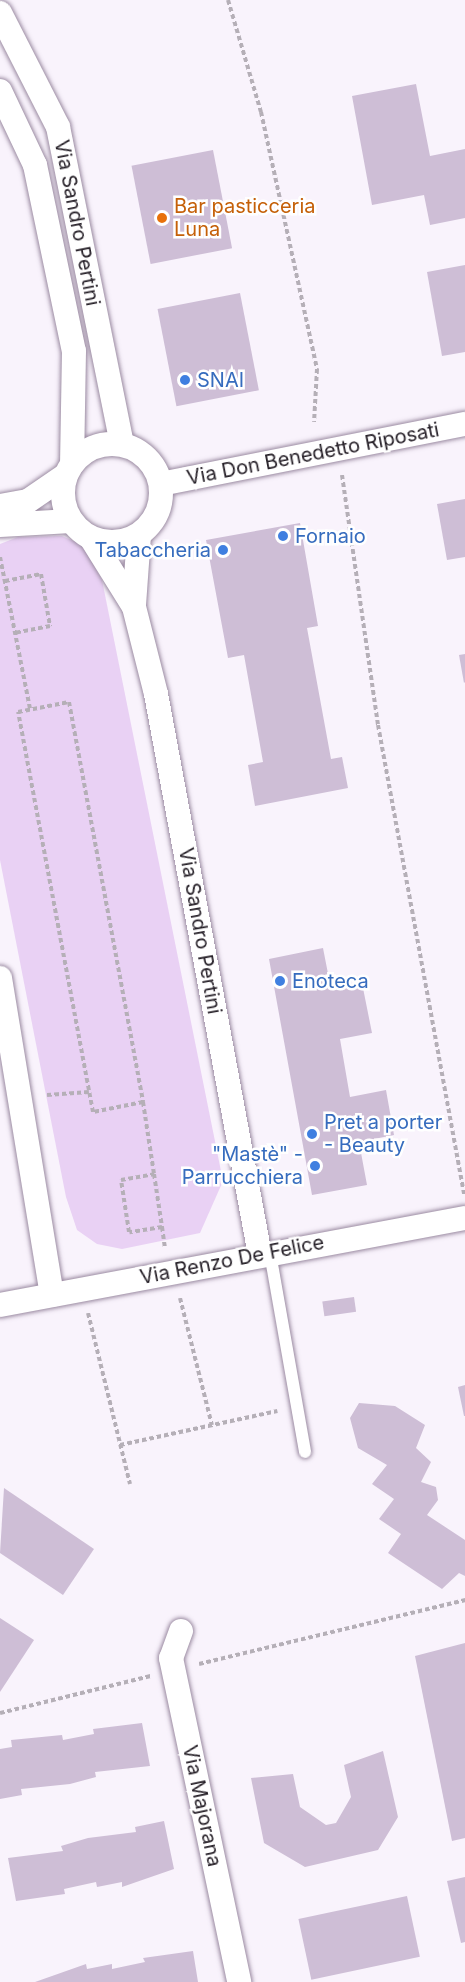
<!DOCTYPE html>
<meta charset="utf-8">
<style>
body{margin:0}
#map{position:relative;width:465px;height:1982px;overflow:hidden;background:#f9f3fc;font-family:Inter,sans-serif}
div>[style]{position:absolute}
.green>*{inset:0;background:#e9d1f4}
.building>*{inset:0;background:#cebed6;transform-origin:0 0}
.path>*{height:4px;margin-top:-2px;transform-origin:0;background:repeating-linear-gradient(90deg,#b5afb7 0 4.5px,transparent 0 7.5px)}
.roads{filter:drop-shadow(0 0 2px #9b8ba2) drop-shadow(0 0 2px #9b8ba2)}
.service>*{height:12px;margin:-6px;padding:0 6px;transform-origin:6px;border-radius:6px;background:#fff}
.minor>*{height:24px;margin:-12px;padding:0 12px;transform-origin:12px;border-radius:12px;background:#fff}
.minor>.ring{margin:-12px;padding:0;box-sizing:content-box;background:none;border:24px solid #fff;border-radius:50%}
.dots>*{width:16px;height:16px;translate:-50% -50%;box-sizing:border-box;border:3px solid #fff;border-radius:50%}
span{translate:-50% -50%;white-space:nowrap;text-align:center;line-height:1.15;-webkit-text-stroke:5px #fff;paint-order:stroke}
.food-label{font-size:20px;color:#c56008}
.left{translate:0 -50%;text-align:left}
.street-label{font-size:20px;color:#241e26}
.shop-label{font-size:20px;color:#366cbe}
.right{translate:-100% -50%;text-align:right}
</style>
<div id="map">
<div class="green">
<i style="clip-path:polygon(62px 536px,83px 545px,102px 580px,223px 1181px,200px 1233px,122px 1249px,97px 1244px,77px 1230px,66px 1197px,0 860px,0 544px,18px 537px)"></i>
</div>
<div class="building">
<i style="clip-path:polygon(416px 84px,430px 156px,465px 149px,465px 218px,430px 225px,424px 195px,372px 205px,352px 96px)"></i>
<i style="left:213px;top:150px;width:100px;height:83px;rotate:79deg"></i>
<i style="clip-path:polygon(465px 265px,465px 352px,442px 356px,427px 272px)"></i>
<i style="left:240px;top:293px;width:99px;height:84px;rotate:79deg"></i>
<i style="clip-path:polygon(465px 499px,465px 557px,447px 560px,437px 504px)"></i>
<i style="clip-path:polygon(300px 523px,318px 626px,307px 628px,331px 759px,342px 757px,348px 788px,255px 806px,248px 765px,263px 762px,244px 655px,228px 658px,206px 540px)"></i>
<i style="clip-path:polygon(465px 654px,465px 682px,464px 683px,459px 655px)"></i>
<i style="clip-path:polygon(323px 948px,331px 989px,362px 983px,372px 1033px,340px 1039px,350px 1097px,386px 1090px,394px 1135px,359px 1142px,367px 1185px,312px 1195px,269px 959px)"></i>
<i style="left:354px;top:1297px;width:15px;height:32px;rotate:82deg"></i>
<i style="clip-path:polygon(465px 1385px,465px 1416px,464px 1416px,458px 1387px)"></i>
<i style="clip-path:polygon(359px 1403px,395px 1406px,425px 1425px,416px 1448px,431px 1462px,421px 1482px,436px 1487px,438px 1500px,427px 1515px,465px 1540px,465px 1576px,459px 1573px,442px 1589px,388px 1553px,401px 1534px,379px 1519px,394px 1499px,372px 1484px,387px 1465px,358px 1448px,350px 1418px)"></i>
<i style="clip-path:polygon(4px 1488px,94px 1549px,63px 1595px,0 1553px)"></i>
<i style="clip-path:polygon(0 1618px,34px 1640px,0 1692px)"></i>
<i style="clip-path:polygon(465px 1643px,465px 1838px,452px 1841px,415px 1656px)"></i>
<i style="clip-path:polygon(142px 1723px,150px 1766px,95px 1772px,96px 1777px,70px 1784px,21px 1789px,22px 1795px,0 1799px,0 1749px,12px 1747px,11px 1740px,62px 1735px,63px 1740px,94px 1734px,93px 1729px)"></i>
<i style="clip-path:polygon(383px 1751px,398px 1817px,378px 1850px,305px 1867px,264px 1843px,251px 1778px,293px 1774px,300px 1807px,326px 1825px,336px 1823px,351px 1797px,344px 1765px)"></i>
<i style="clip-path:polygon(164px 1821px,174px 1869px,122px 1887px,122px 1882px,97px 1887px,96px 1882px,64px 1889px,65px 1894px,16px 1901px,8px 1858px,63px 1851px,61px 1846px,88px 1838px,136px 1832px,135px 1827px)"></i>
<i style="clip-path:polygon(465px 1877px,465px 1942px,461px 1943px,447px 1881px)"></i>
<i style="left:407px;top:1896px;width:62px;height:111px;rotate:78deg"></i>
<i style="clip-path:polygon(193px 1951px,198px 1982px,35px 1982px,86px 1964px,87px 1969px,112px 1964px,112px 1969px,145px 1962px,143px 1958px)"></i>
</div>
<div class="path">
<i style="left:228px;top:0;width:117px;rotate:73.6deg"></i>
<i style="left:261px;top:112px;width:263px;rotate:77.7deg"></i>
<i style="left:317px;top:369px;width:53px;rotate:93.2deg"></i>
<i style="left:342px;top:475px;width:253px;rotate:81.8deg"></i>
<i style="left:378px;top:725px;width:478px;rotate:79.6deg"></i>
<i style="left:0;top:557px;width:155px;rotate:78.8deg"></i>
<i style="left:5px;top:581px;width:37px;rotate:-11deg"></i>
<i style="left:41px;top:574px;width:53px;rotate:80.2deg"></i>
<i style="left:50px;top:626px;width:36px;rotate:169deg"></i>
<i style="left:47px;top:1095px;width:42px;rotate:-4.1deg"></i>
<i style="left:143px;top:1102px;width:51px;rotate:168.7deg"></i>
<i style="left:93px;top:1112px;width:407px;rotate:-100.6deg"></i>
<i style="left:18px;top:712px;width:52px;rotate:-11.1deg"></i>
<i style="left:69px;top:702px;width:407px;rotate:79.5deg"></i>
<i style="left:143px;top:1102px;width:73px;rotate:81.3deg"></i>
<i style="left:162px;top:1227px;width:33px;rotate:171deg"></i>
<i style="left:129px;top:1232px;width:53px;rotate:-98.7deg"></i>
<i style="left:121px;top:1180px;width:34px;rotate:-10deg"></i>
<i style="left:154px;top:1174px;width:54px;rotate:81.4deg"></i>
<i style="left:162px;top:1227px;width:21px;rotate:82deg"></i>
<i style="left:180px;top:1298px;width:131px;rotate:75.9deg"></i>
<i style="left:88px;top:1313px;width:176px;rotate:76.2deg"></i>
<i style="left:120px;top:1445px;width:161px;rotate:-12.2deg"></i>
<i style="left:199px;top:1664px;width:274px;rotate:-13.5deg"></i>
<i style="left:0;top:1713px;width:155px;rotate:-13.8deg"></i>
</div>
<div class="roads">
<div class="service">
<i style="left:270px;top:1253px;width:202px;rotate:80deg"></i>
</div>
<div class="minor">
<i style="left:0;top:13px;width:128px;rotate:63deg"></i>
<i style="left:58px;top:127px;width:323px;rotate:78.6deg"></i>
<i style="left:0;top:91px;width:82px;rotate:64.7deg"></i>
<i style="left:35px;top:165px;width:190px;rotate:78.2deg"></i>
<i style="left:74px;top:351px;width:113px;rotate:91deg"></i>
<i class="ring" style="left:63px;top:444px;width:74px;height:74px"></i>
<i style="left:161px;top:484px;width:310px;rotate:-11.2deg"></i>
<i style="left:0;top:506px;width:28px;rotate:-10deg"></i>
<i style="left:28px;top:501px;width:46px;rotate:-34.4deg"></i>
<i style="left:0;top:525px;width:71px;rotate:-3.2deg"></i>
<i style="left:91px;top:538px;width:81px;rotate:58.1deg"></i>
<i style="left:134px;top:607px;width:90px;rotate:75.8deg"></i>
<i style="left:156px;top:694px;width:571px;rotate:79.5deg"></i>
<i style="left:134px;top:605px;width:70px;rotate:-85.9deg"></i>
<i style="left:0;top:978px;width:321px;rotate:80.7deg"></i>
<i style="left:0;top:1305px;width:473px;rotate:-10.6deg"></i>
<i style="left:181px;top:1631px;width:29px;rotate:110deg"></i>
<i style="left:171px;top:1658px;width:331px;rotate:78.1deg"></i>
</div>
</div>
<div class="dots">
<i style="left:162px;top:218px;background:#e8710a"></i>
<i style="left:185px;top:380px;background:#3f7fe0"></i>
<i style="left:283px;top:536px;background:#3f7fe0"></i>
<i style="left:223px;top:550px;background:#3f7fe0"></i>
<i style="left:280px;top:981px;background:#3f7fe0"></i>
<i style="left:312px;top:1134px;background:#3f7fe0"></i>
<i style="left:315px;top:1166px;background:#3f7fe0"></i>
</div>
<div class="food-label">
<span class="left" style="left:174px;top:218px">Bar pasticceria<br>Luna</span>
</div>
<div class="street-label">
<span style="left:77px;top:223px;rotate:79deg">Via Sandro Pertini</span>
<span style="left:313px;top:454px;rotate:-11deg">Via Don Benedetto Riposati</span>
<span style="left:200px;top:931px;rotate:80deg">Via Sandro Pertini</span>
<span style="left:232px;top:1260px;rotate:-11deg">Via Renzo De Felice</span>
<span style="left:202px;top:1806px;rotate:78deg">Via Majorana</span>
</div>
<div class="shop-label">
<span class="left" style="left:197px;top:380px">SNAI</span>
<span class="left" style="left:295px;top:536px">Fornaio</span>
<span class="right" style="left:211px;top:550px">Tabaccheria</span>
<span class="left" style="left:292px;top:981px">Enoteca</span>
<span class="left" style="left:324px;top:1134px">Pret a porter<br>- Beauty</span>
<span class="right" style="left:303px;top:1166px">"Mastè" -<br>Parrucchiera</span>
</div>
</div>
